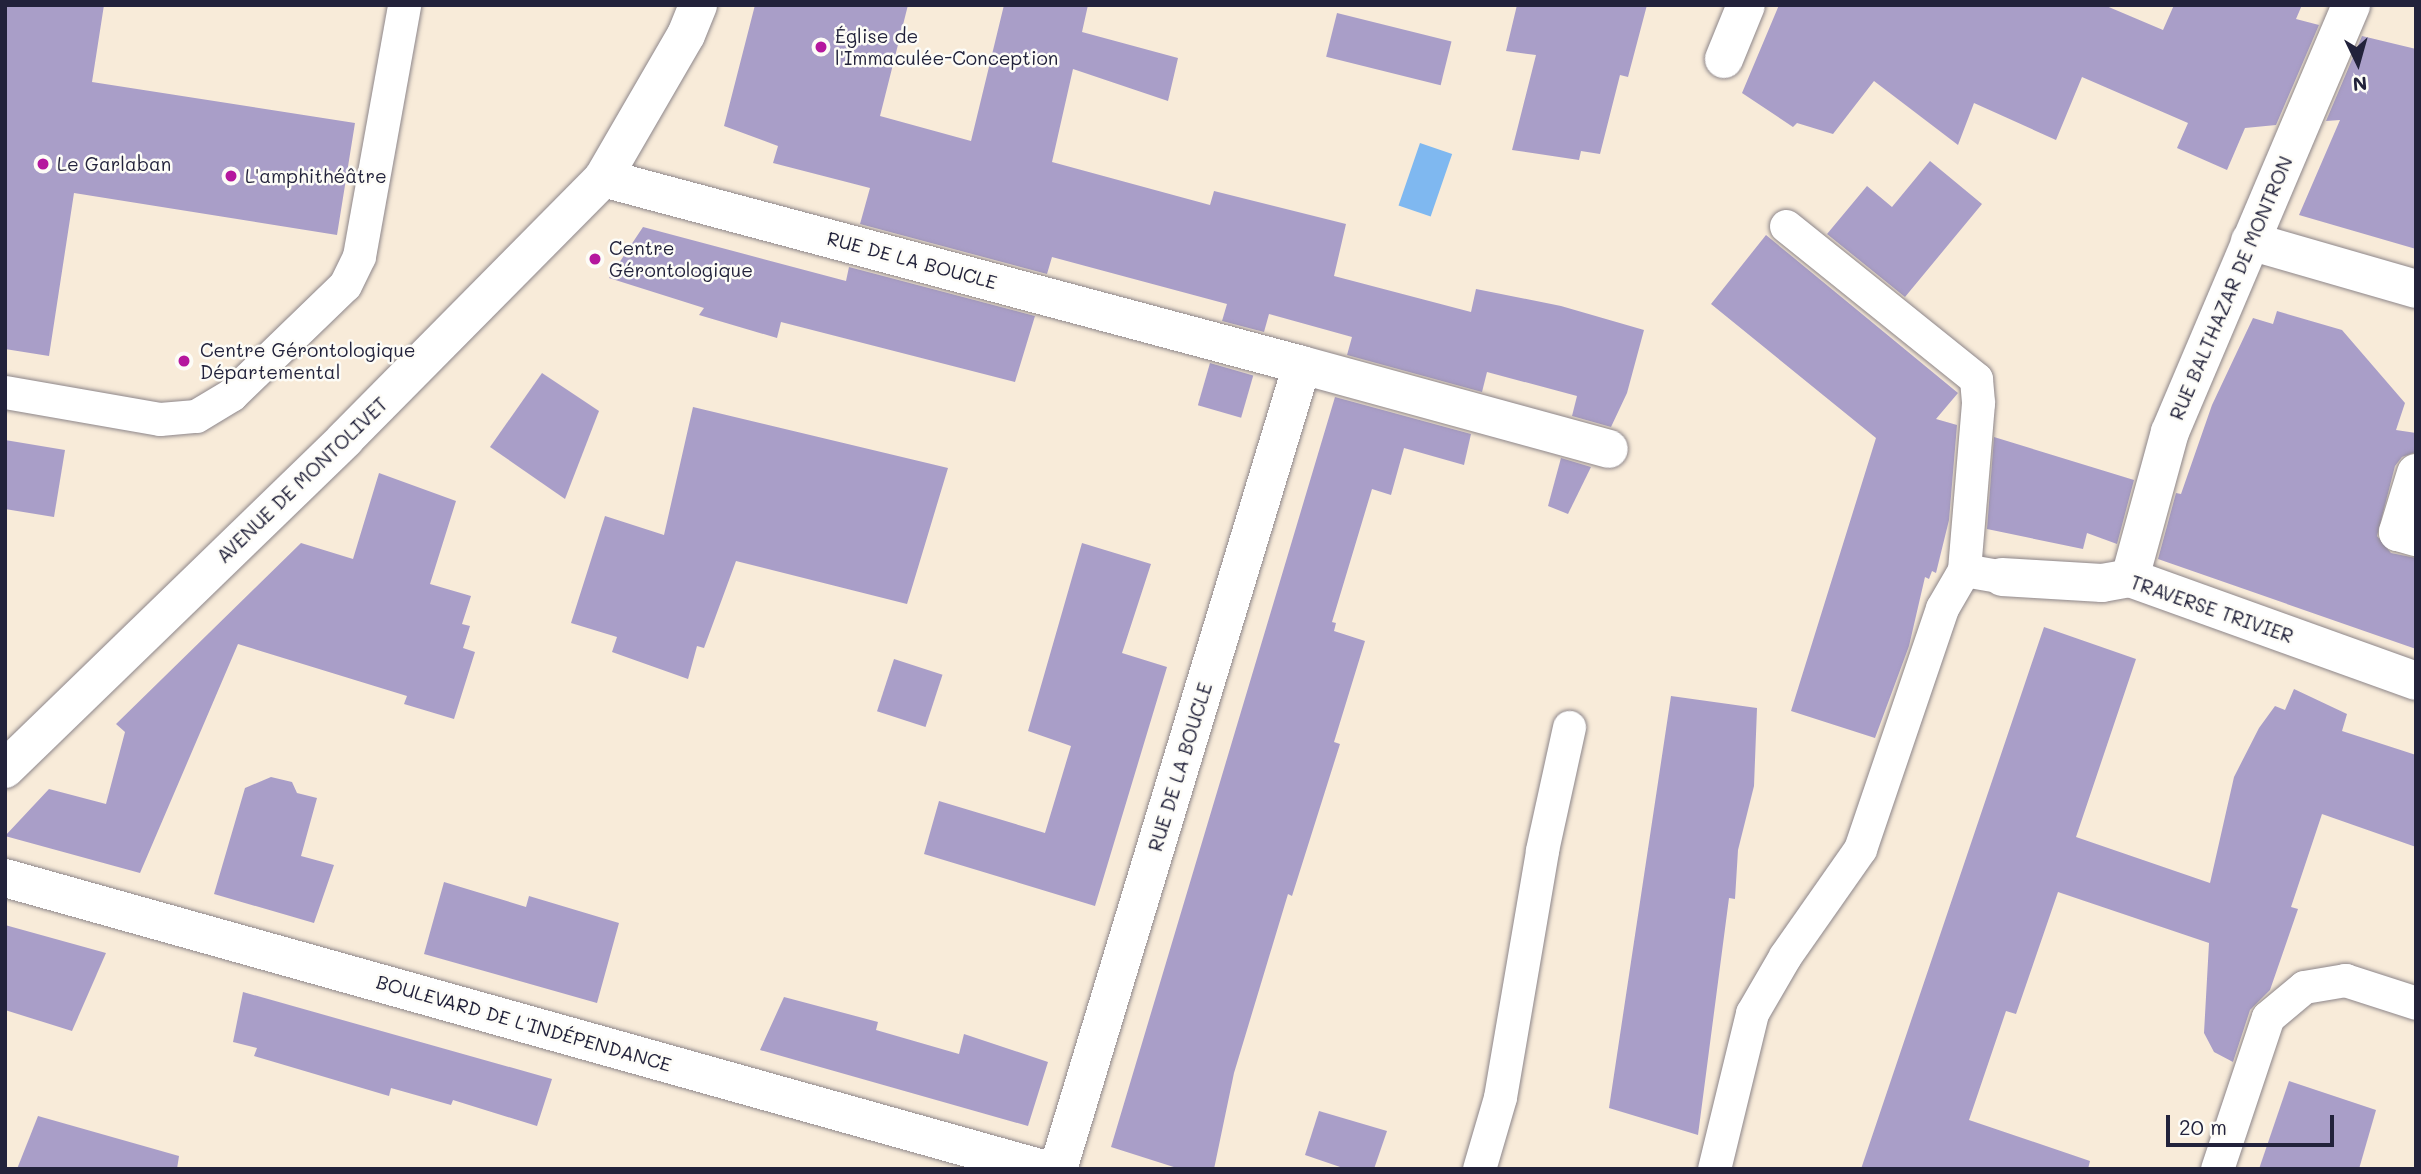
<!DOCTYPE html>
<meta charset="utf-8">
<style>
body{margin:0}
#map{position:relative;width:2421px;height:1174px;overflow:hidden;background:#f8ebd9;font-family:Mali,sans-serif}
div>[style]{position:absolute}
.water>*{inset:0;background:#7fb8f0;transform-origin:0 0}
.building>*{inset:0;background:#a99ec8;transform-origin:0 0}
.roads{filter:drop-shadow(0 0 2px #8d868a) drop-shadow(0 0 2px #8d868a)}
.service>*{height:33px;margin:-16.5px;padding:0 16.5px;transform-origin:16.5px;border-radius:16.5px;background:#fff}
.minor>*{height:38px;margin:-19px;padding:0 19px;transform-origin:19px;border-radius:19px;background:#fff}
.dots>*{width:19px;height:19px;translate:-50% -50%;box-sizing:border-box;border:4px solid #fdfcf7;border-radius:50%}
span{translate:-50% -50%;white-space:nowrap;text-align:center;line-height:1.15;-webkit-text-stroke:5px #fdfcf7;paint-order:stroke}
.poi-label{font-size:19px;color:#22223b}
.left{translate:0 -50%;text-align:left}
.street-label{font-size:19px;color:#22223b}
.frame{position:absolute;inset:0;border:7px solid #22223b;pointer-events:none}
.north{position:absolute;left:2323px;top:28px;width:70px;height:70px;-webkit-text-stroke:5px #fdfcf7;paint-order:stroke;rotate:175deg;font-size:19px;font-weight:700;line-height:28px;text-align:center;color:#22223b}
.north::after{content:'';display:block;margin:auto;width:24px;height:32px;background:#22223b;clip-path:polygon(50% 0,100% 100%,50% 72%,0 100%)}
.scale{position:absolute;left:2166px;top:1115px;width:168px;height:32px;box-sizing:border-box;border:4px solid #22223b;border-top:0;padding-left:9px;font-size:21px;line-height:24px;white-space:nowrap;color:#22223b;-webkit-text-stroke:5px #fdfcf7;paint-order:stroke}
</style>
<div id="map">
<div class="water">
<i style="left:1420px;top:143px;width:34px;height:66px;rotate:19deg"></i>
</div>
<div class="building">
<i style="clip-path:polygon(5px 5px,104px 5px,92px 82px,355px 123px,337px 235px,74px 193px,49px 356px,5px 349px)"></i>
<i style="clip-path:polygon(755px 5px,908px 5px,880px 116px,971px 141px,1004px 5px,1088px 5px,1082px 32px,1178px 58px,1168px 101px,1073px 69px,1052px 162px,1210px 205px,1214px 191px,1346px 224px,1334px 276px,1471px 312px,1476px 289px,1561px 306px,1644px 330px,1627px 393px,1611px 427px,1572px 416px,1577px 396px,1487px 372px,1482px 392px,1347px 355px,1352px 337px,1269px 314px,1264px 332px,1222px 321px,1227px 304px,1145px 282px,1052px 257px,1047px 274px,860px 224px,870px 188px,773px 163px,778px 146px,724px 126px)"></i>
<i style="clip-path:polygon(1517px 5px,1647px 5px,1628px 77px,1620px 75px,1600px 154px,1581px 151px,1579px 160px,1512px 150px,1536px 55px,1506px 51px)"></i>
<i style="clip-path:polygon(1779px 5px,2104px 5px,2163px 30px,2174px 5px,2302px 5px,2296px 19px,2319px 25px,2276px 125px,2245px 128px,2227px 170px,2177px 148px,2188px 123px,2082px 77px,2056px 140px,1974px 103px,1958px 145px,1874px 81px,1833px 134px,1797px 123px,1793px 127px,1742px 93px)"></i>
<i style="left:1337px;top:13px;width:118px;height:45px;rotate:14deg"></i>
<i style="clip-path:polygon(2362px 36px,2416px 49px,2416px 249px,2299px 215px,2340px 120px,2326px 121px)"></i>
<i style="clip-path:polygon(1930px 161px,1982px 204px,1905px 297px,1827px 234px,1867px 186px,1892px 207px)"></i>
<i style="clip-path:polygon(643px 227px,846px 281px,849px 267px,1035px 316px,1015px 382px,781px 322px,777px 338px,699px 315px,704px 308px,609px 278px)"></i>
<i style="clip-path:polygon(1766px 235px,1958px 393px,1936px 419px,1957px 425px,1949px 520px,1936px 573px,1932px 571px,1929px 579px,1925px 577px,1909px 646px,1875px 738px,1791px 711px,1876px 438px,1711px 304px)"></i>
<i style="clip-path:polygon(2277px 311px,2342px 330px,2405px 403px,2396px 430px,2416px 433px,2416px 452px,2402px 457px,2395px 466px,2377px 536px,2391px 553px,2416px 558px,2416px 649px,2158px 559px,2176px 493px,2181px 494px,2212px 405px,2253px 318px,2273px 324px)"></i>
<i style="left:1210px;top:363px;width:45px;height:44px;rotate:16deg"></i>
<i style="clip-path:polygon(542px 373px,599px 411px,565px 499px,490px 447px)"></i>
<i style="clip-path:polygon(1335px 397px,1471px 434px,1464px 465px,1404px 448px,1391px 495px,1372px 489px,1332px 622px,1336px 623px,1334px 631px,1365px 641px,1334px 742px,1340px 744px,1292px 896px,1288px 894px,1234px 1073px,1214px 1169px,1180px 1169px,1111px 1147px)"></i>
<i style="clip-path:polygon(693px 407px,948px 468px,907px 604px,736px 561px,704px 648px,697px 646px,688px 679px,612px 652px,617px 637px,571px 623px,605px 516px,664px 535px)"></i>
<i style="clip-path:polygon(1994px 437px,2134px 480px,2117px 544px,2087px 533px,2083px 549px,1987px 529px)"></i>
<i style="clip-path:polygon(5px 440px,65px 450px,54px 517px,5px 509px)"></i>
<i style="clip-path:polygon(1561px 458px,1591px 467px,1568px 514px,1548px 506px)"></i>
<i style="clip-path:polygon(379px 473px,456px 501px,430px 584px,471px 596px,462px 624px,470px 626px,463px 648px,475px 652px,454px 719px,404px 704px,407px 696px,238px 644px,140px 873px,5px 836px,49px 789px,106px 804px,125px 732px,116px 724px,301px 543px,353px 559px)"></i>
<i style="clip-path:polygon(1082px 543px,1151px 564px,1122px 653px,1167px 667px,1095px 906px,924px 854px,939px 801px,1045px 833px,1071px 746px,1028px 731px)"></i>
<i style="clip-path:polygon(2044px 627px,2136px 659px,2076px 837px,2210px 883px,2234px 777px,2259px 728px,2275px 706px,2285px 710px,2294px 689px,2347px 714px,2342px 731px,2416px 755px,2416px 847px,2322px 814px,2291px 907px,2298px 909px,2270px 990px,2250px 1010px,2233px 1062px,2214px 1052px,2204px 1033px,2209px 943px,2058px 892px,2016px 1014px,2006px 1011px,1969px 1120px,2090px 1161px,2088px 1169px,1861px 1169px)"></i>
<i style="left:894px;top:659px;width:51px;height:55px;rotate:18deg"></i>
<i style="clip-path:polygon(1671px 696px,1757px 708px,1754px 786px,1738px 850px,1735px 899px,1729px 898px,1698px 1135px,1609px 1108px)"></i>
<i style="clip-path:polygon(271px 777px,292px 782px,297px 793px,317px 798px,301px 856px,334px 865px,314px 923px,214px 894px,245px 788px)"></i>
<i style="clip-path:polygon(444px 882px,526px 907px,529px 896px,619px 923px,597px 1003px,424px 954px)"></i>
<i style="clip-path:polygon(5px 925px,106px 953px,72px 1031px,5px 1010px)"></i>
<i style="clip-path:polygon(243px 992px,552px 1079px,537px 1126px,453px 1100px,451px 1105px,391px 1088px,389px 1096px,254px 1056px,257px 1048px,233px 1042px)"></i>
<i style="clip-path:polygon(784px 997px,878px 1022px,876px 1030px,959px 1054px,964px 1034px,1048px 1062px,1028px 1126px,760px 1050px)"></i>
<i style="clip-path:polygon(2289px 1081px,2376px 1110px,2359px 1169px,2259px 1169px)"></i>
<i style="clip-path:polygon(1319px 1111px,1387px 1131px,1374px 1169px,1346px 1169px,1305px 1155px)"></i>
<i style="clip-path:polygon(38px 1116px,179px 1156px,177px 1169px,17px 1169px)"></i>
</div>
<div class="roads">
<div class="service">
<i style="left:1786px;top:226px;width:244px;rotate:38.8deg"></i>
<i style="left:1976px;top:379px;width:24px;rotate:85deg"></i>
<i style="left:1978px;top:403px;width:168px;rotate:94.8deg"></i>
<i style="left:5px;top:392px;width:157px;rotate:9.9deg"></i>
<i style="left:160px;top:419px;width:36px;rotate:-5deg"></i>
<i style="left:196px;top:416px;width:41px;rotate:-31deg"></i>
<i style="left:231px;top:395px;width:158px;rotate:-44deg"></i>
<i style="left:345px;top:285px;width:32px;rotate:-64deg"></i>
<i style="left:359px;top:256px;width:255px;rotate:-79.8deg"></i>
<i style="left:1479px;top:1169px;width:75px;rotate:-73.7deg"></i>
<i style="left:1500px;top:1097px;width:251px;rotate:-80.3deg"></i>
<i style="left:1542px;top:850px;width:126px;rotate:-77.6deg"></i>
<i style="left:1714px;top:1169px;width:161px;rotate:-76.3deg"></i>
<i style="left:1752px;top:1013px;width:66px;rotate:-59.9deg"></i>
<i style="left:1785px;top:956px;width:131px;rotate:-55deg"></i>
<i style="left:1860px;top:849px;width:255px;rotate:-71.2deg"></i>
<i style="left:1942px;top:608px;width:44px;rotate:-59.9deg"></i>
<i style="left:1964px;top:570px;width:39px;rotate:10deg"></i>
<i style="left:2217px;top:1169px;width:160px;rotate:-71.5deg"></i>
<i style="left:2268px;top:1017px;width:47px;rotate:-39.8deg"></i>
<i style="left:2304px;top:987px;width:42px;rotate:-9.7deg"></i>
<i style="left:2345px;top:980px;width:75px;rotate:17.9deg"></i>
</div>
<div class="minor">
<i style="left:1724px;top:59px;width:58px;rotate:-67.8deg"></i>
<i style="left:603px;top:178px;width:724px;rotate:14.98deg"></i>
<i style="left:1302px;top:365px;width:840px;rotate:106.88deg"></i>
<i style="left:2250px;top:241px;width:173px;rotate:16.1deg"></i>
<i style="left:1302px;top:365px;width:318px;rotate:15.3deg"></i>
<i style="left:2416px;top:473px;width:62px;rotate:107deg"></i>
<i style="left:2398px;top:532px;width:19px;rotate:16deg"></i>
<i style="left:2002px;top:577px;width:100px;rotate:3.4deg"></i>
<i style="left:2102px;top:583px;width:28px;rotate:-10deg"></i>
<i style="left:2130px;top:578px;width:304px;rotate:19.8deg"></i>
<i style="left:2130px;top:578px;width:151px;rotate:-74.7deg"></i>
<i style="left:2170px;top:432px;width:464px;rotate:-67deg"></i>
<i style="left:5px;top:769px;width:474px;rotate:-44.1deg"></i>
<i style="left:345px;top:439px;width:367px;rotate:-45.3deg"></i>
<i style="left:603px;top:178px;width:165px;rotate:-59.9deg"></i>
<i style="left:686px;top:35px;width:32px;rotate:-68deg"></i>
<i style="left:5px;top:878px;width:1078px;rotate:15.66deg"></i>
</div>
</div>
<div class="dots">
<i style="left:821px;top:47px;background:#b5179e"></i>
<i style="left:43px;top:164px;background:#b5179e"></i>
<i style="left:231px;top:176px;background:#b5179e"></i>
<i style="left:595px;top:259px;background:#b5179e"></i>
<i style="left:184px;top:361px;background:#b5179e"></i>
</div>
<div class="poi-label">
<span class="left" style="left:835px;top:47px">Église de<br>l'Immaculée-Conception</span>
<span class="left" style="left:57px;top:164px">Le Garlaban</span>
<span class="left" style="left:245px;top:176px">L'amphithéâtre</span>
<span class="left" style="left:609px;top:259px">Centre<br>Gérontologique</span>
<span class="left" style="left:200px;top:361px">Centre Gérontologique<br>Départemental</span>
</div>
<div class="street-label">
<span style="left:912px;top:260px;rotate:15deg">RUE DE LA BOUCLE</span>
<span style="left:2231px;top:288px;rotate:-67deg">RUE BALTHAZAR DE MONTRON</span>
<span style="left:302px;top:480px;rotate:-44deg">AVENUE DE MONTOLIVET</span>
<span style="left:2212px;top:609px;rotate:19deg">TRAVERSE TRIVIER</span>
<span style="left:1180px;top:767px;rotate:-73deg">RUE DE LA BOUCLE</span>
<span style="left:524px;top:1023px;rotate:16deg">BOULEVARD DE L'INDÉPENDANCE</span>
</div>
<div class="frame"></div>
<div class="north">N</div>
<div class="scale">20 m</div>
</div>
